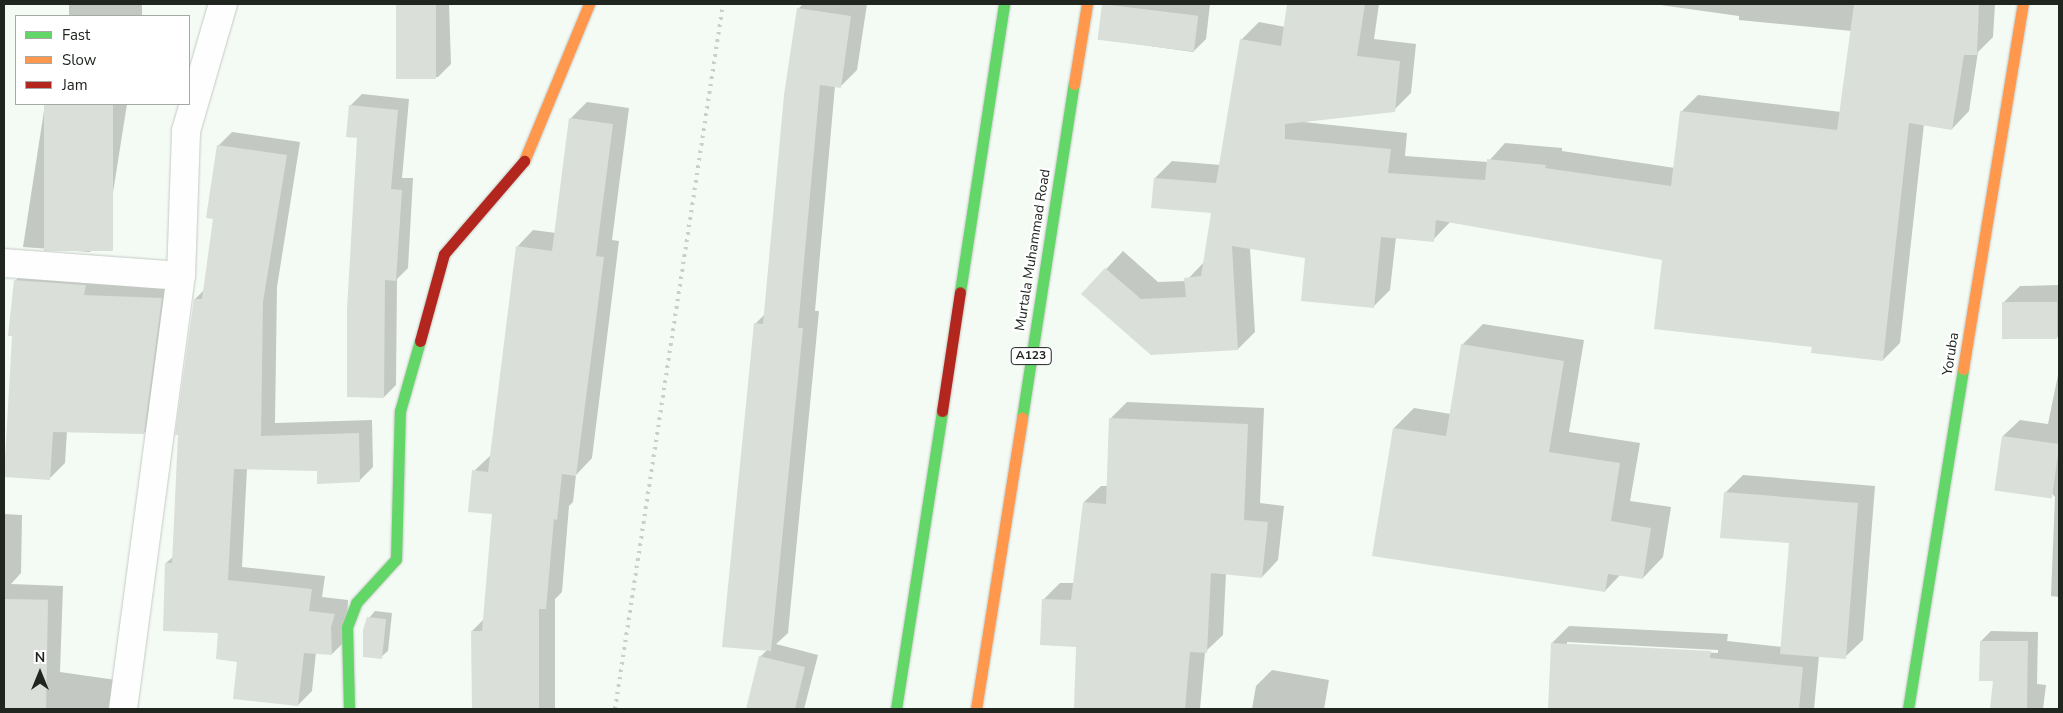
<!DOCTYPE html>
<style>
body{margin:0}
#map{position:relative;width:2063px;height:713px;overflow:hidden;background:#f4faf4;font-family:"Nunito Sans",sans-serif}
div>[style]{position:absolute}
.shadow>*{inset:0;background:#0003;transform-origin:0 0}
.building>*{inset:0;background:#dadfda;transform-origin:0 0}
.roads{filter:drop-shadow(0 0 1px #c5cac5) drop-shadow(0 0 1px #c5cac5)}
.street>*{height:28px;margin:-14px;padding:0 14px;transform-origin:14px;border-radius:14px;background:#fdfefd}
.fast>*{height:11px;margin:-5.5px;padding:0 5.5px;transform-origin:5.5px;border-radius:5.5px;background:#63d668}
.slow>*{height:11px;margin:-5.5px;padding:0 5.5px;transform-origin:5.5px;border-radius:5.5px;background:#ff974d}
.jam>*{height:11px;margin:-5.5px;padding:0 5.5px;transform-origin:5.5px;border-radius:5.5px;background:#b3261e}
.rail>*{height:4px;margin-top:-2px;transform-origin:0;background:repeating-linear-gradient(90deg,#cbcecb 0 2.5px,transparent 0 7.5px)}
span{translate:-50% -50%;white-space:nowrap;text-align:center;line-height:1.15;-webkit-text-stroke:4.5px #fff;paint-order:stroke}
.shield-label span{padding:1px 4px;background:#fff;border:1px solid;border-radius:4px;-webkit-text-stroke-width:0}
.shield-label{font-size:12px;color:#202520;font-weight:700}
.street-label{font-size:14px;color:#202520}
.frame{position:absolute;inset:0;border:5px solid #202520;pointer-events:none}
.legend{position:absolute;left:15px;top:15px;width:175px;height:90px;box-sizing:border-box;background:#fff;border:1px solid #a6a8a6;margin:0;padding:6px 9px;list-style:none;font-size:15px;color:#202520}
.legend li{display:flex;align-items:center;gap:10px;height:25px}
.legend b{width:25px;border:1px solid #a6a8a6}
.north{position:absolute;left:15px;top:648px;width:50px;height:50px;-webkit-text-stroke:4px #fff;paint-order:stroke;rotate:0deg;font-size:14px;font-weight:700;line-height:20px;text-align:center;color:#202520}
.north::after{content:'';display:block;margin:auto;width:18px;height:22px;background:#202520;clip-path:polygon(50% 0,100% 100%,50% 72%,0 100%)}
</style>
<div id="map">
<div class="shadow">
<i style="left:69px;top:4px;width:73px;height:13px"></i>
<i style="clip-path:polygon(398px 4px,449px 4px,451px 64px,438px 77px,401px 78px)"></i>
<i style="clip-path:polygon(803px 4px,867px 4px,857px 70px,840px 87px,835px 86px,815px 311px,819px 311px,788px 633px,776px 644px,818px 655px,804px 709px,747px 709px,760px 657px,767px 650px,755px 324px,765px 314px,798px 9px)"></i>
<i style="clip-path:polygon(1103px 4px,1210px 4px,1206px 39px,1193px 52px,1099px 39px)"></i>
<i style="clip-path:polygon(1288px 4px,1379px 4px,1374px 39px,1416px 44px,1411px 93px,1394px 110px,1303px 122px,1407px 133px,1405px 156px,1488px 162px,1505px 143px,1562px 148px,1562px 151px,1675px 168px,1681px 112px,1698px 95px,1841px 112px,1852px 31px,1739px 20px,1739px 16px,1653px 4px,1995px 4px,1993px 37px,1978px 52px,1969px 111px,1952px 129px,1924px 124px,1900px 343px,1883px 360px,1813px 346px,1664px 259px,1451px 221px,1433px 240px,1396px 237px,1390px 290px,1373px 307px,1307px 257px,1250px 248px,1255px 332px,1238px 349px,1083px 294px,1123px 251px,1158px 282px,1186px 281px,1205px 261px,1213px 212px,1155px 178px,1172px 161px,1221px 165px,1242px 39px,1259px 22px,1285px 27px)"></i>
<i style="clip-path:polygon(362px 94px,409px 99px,402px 178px,413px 178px,408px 268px,397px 279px,396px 385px,384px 397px,358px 137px,350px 106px)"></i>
<i style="clip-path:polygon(587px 102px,629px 108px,612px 240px,619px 241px,592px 458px,576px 475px,573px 502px,569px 506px,562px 592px,555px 599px,555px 709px,473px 709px,472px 631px,484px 619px,493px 513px,474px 471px,491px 455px,517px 247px,533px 230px,556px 233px,570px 119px)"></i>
<i style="clip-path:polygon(45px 104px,127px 104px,106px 237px,90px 252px,23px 247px)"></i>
<i style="clip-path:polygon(232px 132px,300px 142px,277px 287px,275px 423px,372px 420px,373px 467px,359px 481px,318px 470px,247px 468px,242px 567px,325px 576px,322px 597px,348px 600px,346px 640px,332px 654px,316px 652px,312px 691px,298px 705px,238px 661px,166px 563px,174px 556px,195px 299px,205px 289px,214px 218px,218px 146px)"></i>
<i style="clip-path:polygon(30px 266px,177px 283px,159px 418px,144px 433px,67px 431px,65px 463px,50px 478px,15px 281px)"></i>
<i style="clip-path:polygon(2059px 285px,2059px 337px,2003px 338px,2003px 303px,2020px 286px)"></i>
<i style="clip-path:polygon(1483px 324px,1584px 340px,1569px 432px,1640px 443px,1630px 501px,1671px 507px,1663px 557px,1643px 578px,1621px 574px,1605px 591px,1394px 428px,1414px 408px,1451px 414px,1462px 345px)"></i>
<i style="clip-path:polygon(2059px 370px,2059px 597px,2051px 596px,2055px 497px,2003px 436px,2020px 420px,2048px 424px)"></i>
<i style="clip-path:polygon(1127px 402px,1264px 408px,1260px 503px,1284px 506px,1278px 560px,1262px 577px,1226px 573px,1223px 635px,1205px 652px,1200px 709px,1075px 709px,1078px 645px,1044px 599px,1060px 583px,1074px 583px,1084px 502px,1101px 486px,1108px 486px,1110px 419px)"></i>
<i style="clip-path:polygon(evenodd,1743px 475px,1875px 486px,1863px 640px,1845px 657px,1819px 656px,1814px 709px,1549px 709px,1552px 643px,1569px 626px,1728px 634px,1727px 641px,1782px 647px,1791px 542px,1725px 493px,1743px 475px,1567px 642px,1718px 650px,1718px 653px,1567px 645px,1567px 642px)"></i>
<i style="clip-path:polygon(4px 514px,22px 515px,21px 573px,11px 584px,63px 586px,60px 672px,123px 681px,120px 709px,4px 709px)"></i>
<i style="clip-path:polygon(375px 611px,392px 613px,388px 651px,381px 657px,369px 618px)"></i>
<i style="clip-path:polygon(1991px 631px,2038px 632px,2037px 684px,2046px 685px,2043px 709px,1991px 709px,1994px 680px,1981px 641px)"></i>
<i style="clip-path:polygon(1272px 670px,1329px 680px,1324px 709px,1252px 709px,1256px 686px)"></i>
</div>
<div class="building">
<i style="left:396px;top:4px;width:40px;height:75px"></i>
<i style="left:1102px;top:4px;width:97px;height:36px;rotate:7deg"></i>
<i style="clip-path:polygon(1287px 4px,1365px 4px,1357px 56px,1400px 61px,1395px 112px,1285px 124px,1285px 139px,1391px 149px,1388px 173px,1485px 180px,1487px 159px,1546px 165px,1545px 168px,1671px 186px,1680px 111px,1837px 130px,1854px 4px,1979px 4px,1977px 55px,1964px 55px,1952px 130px,1909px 123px,1883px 361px,1811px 353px,1812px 347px,1654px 329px,1662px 260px,1436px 220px,1434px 242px,1381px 237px,1374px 308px,1301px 301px,1305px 258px,1232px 246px,1238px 350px,1151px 355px,1081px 294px,1105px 268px,1141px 299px,1186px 297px,1184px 278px,1201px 276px,1211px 213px,1151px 208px,1154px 178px,1216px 183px,1240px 39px,1281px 46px)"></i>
<i style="clip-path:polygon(797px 8px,851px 16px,841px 88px,820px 85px,798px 328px,803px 328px,771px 651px,722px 647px,754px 323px,763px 324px,784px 95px)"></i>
<i style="left:44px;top:104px;width:69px;height:147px"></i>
<i style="clip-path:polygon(349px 105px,398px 110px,391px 189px,402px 190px,396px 281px,385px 280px,384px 398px,347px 397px,347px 309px,357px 138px,346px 137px)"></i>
<i style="clip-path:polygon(569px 118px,613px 124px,596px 256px,604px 257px,576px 476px,562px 474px,557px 520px,554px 519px,546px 609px,539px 609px,539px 709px,472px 709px,471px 631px,482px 631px,492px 514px,468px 512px,472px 470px,488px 472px,516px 246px,552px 251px)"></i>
<i style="clip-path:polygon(217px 145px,287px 155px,263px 302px,261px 436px,359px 433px,360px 482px,317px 484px,317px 471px,234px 469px,228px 580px,312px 589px,309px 611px,335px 614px,331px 627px,332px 655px,304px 653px,298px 706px,233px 699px,237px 662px,216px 659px,218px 633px,163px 631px,165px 563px,172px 563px,178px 435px,175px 435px,194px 299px,202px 299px,213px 219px,206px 218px)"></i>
<i style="clip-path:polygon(14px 280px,86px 285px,84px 295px,162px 298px,144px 434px,53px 432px,50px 480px,4px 477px,12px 336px,8px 336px)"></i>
<i style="left:2002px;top:302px;width:55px;height:37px"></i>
<i style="clip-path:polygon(1461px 344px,1564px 361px,1549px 452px,1620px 463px,1611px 521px,1651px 528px,1643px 579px,1608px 574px,1605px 592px,1372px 556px,1393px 428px,1446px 436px)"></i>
<i style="clip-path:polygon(1109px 418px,1248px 424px,1244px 520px,1268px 522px,1262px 578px,1211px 573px,1207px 653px,1190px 652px,1185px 709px,1074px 709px,1076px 647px,1040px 645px,1042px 599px,1071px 600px,1083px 502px,1106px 504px)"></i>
<i style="left:2002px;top:436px;width:58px;height:55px;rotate:8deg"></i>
<i style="clip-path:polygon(1724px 492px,1858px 503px,1846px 659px,1780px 654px,1789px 543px,1720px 538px)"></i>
<i style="left:4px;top:599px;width:44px;height:110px;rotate:1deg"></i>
<i style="clip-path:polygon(367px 617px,386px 619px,382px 659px,363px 657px,363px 630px)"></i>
<i style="clip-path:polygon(1980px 641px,2028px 641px,2027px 709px,1990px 709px,1993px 681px,1979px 681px)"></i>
<i style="clip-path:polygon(1551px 643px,1711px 651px,1710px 658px,1803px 667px,1799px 709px,1548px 709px)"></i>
<i style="clip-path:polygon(759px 656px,805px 667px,795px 709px,746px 709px)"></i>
</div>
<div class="roads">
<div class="street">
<i style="left:4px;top:263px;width:177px;rotate:4.2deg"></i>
<i style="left:123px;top:709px;width:437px;rotate:-82.4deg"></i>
<i style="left:181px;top:276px;width:145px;rotate:-88deg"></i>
<i style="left:186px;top:131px;width:132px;rotate:-73.8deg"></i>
</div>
<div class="fast">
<i style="left:960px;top:292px;width:291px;rotate:-81.3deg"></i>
<i style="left:1022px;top:418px;width:338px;rotate:-81.2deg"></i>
<i style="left:349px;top:709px;width:82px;rotate:-91.4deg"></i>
<i style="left:347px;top:627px;width:26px;rotate:-69deg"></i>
<i style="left:356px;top:603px;width:59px;rotate:-47.7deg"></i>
<i style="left:396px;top:559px;width:148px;rotate:-88.5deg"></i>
<i style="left:400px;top:411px;width:73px;rotate:-74.1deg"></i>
<i style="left:896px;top:709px;width:302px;rotate:-81.2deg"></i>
<i style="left:1908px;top:709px;width:344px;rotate:-80.8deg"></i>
</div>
<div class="slow">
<i style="left:1074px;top:84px;width:81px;rotate:-80.8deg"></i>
<i style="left:524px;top:161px;width:170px;rotate:-67.5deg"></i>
<i style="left:1963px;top:369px;width:370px;rotate:-80.7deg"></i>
<i style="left:976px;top:709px;width:295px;rotate:-81deg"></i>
</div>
<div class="jam">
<i style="left:420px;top:341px;width:90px;rotate:-74.6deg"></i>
<i style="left:444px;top:254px;width:123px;rotate:-49.3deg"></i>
<i style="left:942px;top:411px;width:120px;rotate:-81.4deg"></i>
</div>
</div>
<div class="rail">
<i style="left:615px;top:709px;width:713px;rotate:-81.29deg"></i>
</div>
<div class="shield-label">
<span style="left:1031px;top:356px">A123</span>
</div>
<div class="street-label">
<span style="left:1033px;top:250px;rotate:-81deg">Murtala Muhammad Road</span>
<span style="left:1951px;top:354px;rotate:-81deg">Yoruba</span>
</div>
<div class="frame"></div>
<ul class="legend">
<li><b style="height:6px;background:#63d668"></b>Fast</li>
<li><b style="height:6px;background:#ff974d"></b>Slow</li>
<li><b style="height:6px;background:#b3261e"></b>Jam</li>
</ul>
<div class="north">N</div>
</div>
